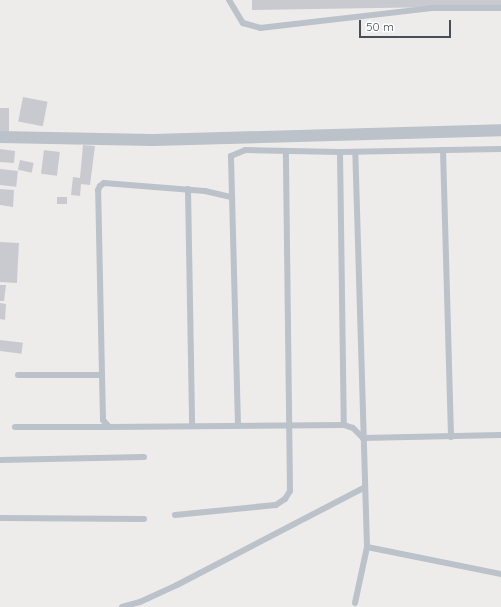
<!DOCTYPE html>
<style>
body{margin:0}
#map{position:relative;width:501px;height:607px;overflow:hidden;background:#eeebeb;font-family:Quicksand,sans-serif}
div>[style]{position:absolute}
.building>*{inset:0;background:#c9cad0;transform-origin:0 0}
.lane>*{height:6px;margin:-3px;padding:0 3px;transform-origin:3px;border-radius:3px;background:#bbc2ca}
.street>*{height:12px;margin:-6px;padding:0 6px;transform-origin:6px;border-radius:6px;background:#bbc2ca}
span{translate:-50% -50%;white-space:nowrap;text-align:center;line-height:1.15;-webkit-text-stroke:4px #fff;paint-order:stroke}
.scale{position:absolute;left:359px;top:20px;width:92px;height:18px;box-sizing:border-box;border:2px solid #464e57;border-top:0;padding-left:5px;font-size:12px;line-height:14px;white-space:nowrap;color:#464e57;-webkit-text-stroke:3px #fff;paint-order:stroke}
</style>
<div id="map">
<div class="building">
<i style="clip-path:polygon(252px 0,501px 0,501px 6px,252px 10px)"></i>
<i style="left:23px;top:97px;width:25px;height:25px;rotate:11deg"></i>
<i style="left:0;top:108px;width:9px;height:24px"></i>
<i style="clip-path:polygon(83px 145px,95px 146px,90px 185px,81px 184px,80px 196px,71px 195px,73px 177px,80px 178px)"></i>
<i style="clip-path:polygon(0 149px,15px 151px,14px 163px,0 162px)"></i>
<i style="left:44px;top:150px;width:16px;height:24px;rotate:7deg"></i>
<i style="left:20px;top:160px;width:14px;height:10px;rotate:12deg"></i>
<i style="left:0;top:169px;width:18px;height:16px;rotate:6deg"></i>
<i style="clip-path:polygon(0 189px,14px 190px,13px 207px,0 205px)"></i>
<i style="left:57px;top:197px;width:10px;height:7px"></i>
<i style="left:0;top:242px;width:19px;height:40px;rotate:3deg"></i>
<i style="clip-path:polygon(0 285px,6px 285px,4px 301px,0 301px)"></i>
<i style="clip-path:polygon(0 303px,6px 304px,5px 320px,0 319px)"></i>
<i style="left:0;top:340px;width:23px;height:11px;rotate:7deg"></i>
</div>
<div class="lane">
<i style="left:229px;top:0;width:27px;rotate:59deg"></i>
<i style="left:243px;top:23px;width:18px;rotate:16deg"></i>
<i style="left:260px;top:28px;width:173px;rotate:-6.6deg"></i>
<i style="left:432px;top:8px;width:69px"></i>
<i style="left:443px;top:150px;width:287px;rotate:88.4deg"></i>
<i style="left:340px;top:152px;width:273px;rotate:89.2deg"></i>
<i style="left:188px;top:189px;width:237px;rotate:89deg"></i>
<i style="left:18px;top:375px;width:84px"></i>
<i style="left:102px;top:375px;width:45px;rotate:88.7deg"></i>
<i style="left:103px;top:420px;width:9px;rotate:49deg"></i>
<i style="left:109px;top:427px;width:235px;rotate:-0.5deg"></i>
<i style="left:344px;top:425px;width:9px;rotate:18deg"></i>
<i style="left:353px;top:428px;width:14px;rotate:45deg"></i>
<i style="left:363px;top:438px;width:138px;rotate:-1.2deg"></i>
<i style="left:102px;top:375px;width:185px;rotate:-91.2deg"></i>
<i style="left:98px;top:190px;width:4px;rotate:-63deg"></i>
<i style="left:100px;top:186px;width:5px;rotate:-37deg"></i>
<i style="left:104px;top:183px;width:101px;rotate:4.5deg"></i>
<i style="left:205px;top:191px;width:28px;rotate:13deg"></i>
<i style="left:238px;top:425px;width:269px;rotate:-91.5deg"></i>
<i style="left:231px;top:156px;width:15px;rotate:-23deg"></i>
<i style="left:245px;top:150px;width:95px;rotate:1.2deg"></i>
<i style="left:340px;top:152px;width:161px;rotate:-1.1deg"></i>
<i style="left:15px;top:427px;width:94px"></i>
<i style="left:0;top:460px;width:144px;rotate:-1.2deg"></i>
<i style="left:175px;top:515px;width:101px;rotate:-5.7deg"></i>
<i style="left:276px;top:505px;width:11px;rotate:-34deg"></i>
<i style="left:285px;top:499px;width:9px;rotate:-58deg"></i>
<i style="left:290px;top:491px;width:340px;rotate:-90.7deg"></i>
<i style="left:0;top:518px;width:144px;rotate:0.4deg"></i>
<i style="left:367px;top:547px;width:137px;rotate:11.4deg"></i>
<i style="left:355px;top:603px;width:57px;rotate:-77.9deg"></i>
<i style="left:367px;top:547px;width:395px;rotate:-91.7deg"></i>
<i style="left:122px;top:607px;width:19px;rotate:-16deg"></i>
<i style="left:140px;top:602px;width:41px;rotate:-24.7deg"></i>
<i style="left:177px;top:585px;width:212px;rotate:-27.5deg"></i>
</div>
<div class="street">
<i style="left:0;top:137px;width:153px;rotate:1.1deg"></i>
<i style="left:153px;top:140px;width:348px;rotate:-1.6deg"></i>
</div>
<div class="scale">50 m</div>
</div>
